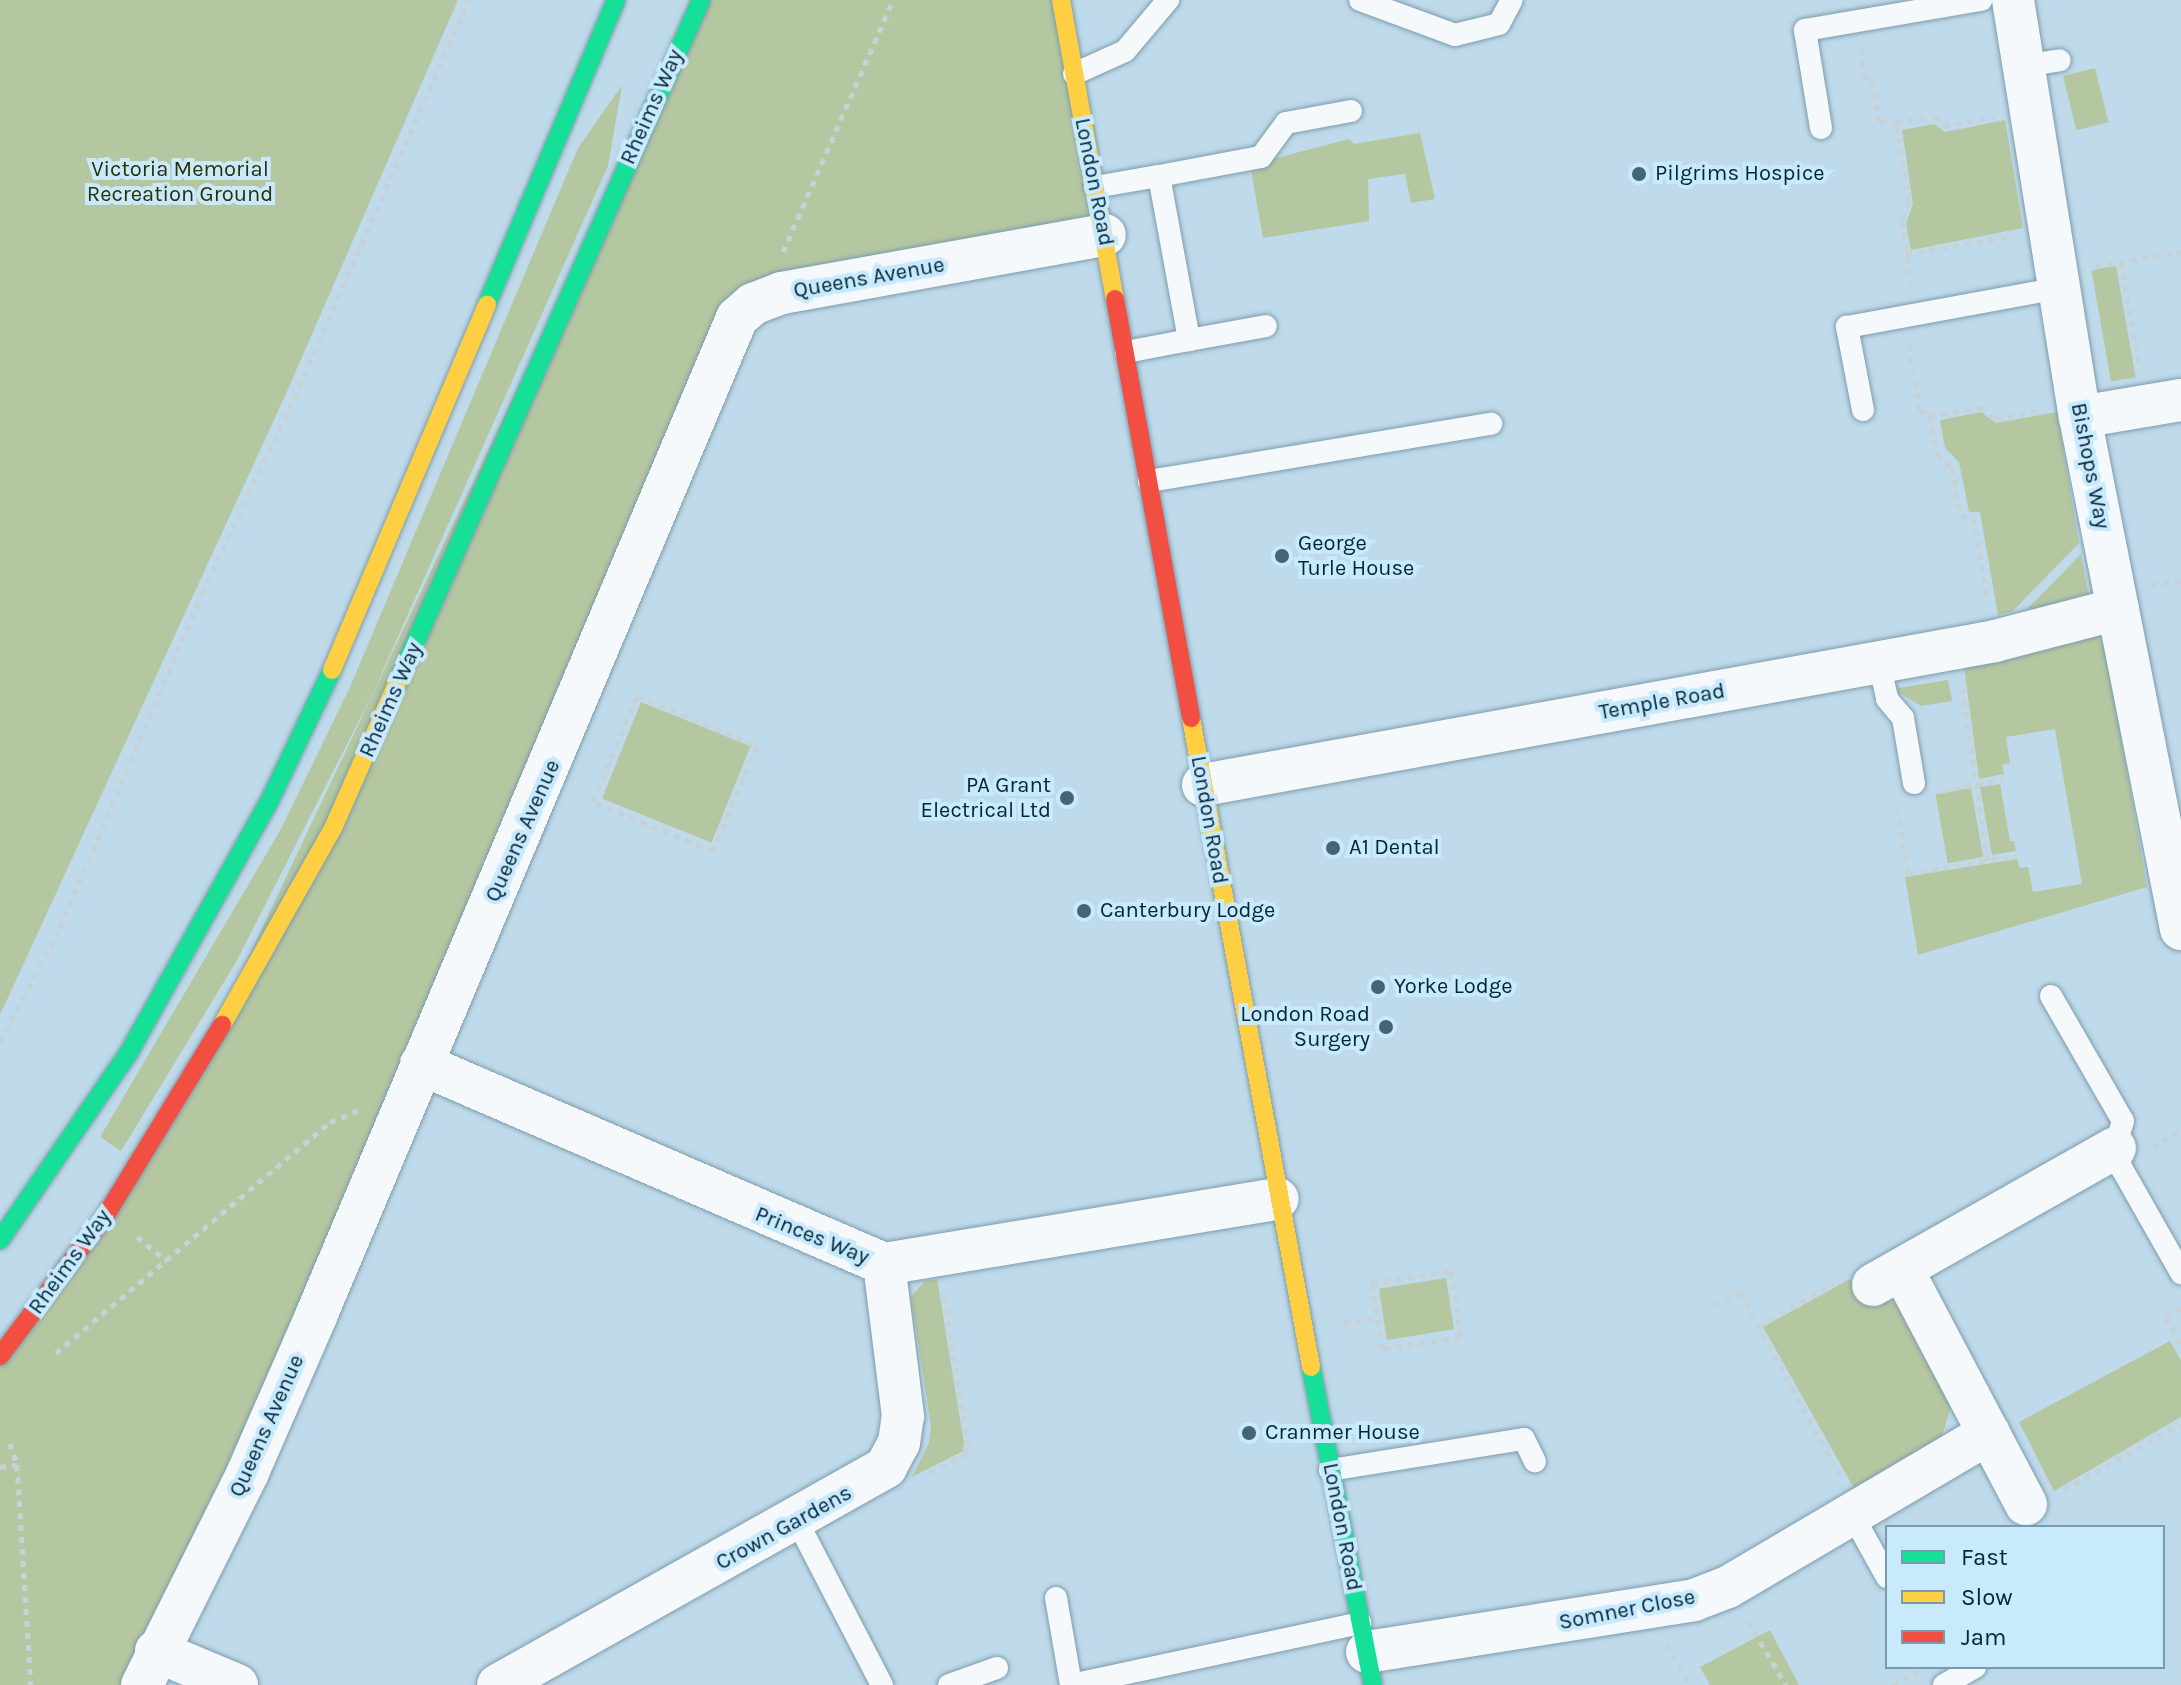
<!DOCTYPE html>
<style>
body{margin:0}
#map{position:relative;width:2181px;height:1685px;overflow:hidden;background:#bfdaea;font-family:Karla,sans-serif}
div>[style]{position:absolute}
.green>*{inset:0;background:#b5c7a1;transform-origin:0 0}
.path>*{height:5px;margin-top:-2.5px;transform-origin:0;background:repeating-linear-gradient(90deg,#c8d2d6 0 6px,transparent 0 12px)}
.roads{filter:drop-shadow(0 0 2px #7d9cac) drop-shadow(0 0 2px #7d9cac)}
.lane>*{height:22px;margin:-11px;padding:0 11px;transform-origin:11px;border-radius:11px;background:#f5f9fc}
.street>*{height:42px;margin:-21px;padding:0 21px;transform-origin:21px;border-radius:21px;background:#f5f9fc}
.fast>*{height:18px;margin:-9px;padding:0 9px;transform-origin:9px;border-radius:9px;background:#16e098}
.slow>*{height:18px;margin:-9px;padding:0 9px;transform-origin:9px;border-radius:9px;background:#ffcf43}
.jam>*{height:18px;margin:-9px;padding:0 9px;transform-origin:9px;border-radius:9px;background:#f24e42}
.dots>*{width:22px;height:22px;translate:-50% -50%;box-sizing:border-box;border:4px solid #c9e9fd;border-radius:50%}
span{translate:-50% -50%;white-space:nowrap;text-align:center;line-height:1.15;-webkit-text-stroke:8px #c9e9fd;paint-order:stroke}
.street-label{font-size:22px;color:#002639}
.park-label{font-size:22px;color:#2b2f04}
.poi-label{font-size:22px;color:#002639}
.left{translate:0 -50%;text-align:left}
.right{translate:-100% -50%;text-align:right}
.legend{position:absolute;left:1885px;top:1525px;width:280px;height:144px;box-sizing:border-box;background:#c9e9fd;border:2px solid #799baf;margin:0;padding:10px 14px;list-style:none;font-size:24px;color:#002639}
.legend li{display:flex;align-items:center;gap:16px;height:40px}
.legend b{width:40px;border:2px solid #799baf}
</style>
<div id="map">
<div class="green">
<i style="clip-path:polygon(0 0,458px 0,285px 396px,0 1015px)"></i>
<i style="clip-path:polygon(701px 0,1061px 0,1105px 235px,762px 300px,142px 1685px,0 1685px,0 1356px,184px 1093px)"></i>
<i style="left:2095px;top:68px;width:56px;height:33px;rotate:76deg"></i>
<i style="clip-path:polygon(622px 85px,608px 166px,372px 695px,235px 964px,121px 1151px,100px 1137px,281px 829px,350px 687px,578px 148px)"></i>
<i style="clip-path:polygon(2005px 120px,2023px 228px,1911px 250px,1906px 224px,1913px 204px,1902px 130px,1934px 124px,1945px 132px)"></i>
<i style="clip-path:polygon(1420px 133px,1435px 199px,1411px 203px,1405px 174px,1368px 179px,1369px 221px,1263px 238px,1250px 165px,1349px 139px,1354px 144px)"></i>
<i style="left:2116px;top:266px;width:113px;height:25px;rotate:80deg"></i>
<i style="clip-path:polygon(1981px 412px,1996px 423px,2057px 412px,2079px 543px,2012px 612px,1998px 615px,1980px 512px,1969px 512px,1959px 462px,1945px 448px,1940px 420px)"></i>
<i style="clip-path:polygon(2081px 554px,2089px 598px,2026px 610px)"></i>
<i style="clip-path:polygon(2095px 632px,2106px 649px,2147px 887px,1918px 955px,1905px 877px,2017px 859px,2020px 868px,2028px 867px,2033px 892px,2082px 884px,2055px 729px,2006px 737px,2010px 763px,2002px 765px,2004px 774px,1979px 779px,1962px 651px)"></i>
<i style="clip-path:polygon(1948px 680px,1952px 701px,1921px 706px,1893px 689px)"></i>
<i style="left:641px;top:702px;width:118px;height:104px;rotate:22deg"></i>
<i style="clip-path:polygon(2000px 784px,2010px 841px,2014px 841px,2016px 851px,1992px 855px,1980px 787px)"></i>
<i style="left:1971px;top:788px;width:70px;height:36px;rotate:80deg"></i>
<i style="left:1446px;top:1278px;width:52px;height:68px;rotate:81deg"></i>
<i style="clip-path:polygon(937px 1279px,964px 1443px,963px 1451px,912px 1477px,929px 1443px,931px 1426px,911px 1297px,925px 1281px)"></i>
<i style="clip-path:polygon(1850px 1279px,1862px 1301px,1880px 1298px,1902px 1306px,1951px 1405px,1942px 1437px,1855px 1490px,1763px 1327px)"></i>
<i style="clip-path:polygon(2170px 1341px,2181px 1361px,2181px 1417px,2054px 1491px,2019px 1422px)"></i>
<i style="clip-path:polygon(1770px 1630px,1799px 1685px,1710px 1685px,1700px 1667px)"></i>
</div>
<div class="path">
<i style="left:1862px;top:49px;width:28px;rotate:86deg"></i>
<i style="left:1864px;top:77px;width:9px;rotate:27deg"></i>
<i style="left:1872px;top:81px;width:42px;rotate:79deg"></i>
<i style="left:1880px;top:122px;width:16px"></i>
<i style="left:783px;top:252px;width:275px;rotate:-66.4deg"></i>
<i style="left:1906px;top:254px;width:109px;rotate:-9.5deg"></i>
<i style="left:2121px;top:262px;width:109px;rotate:79.9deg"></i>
<i style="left:2095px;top:266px;width:87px;rotate:-9.2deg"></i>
<i style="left:1911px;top:286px;width:68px;rotate:-97.7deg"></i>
<i style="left:1902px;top:219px;width:18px;rotate:-68deg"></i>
<i style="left:1909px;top:202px;width:81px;rotate:-99.2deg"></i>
<i style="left:1896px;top:122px;width:39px;rotate:-9deg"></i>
<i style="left:1935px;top:116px;width:13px;rotate:48deg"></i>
<i style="left:1944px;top:126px;width:51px;rotate:-10.2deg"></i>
<i style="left:1909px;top:345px;width:66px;rotate:80.4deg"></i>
<i style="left:1920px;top:410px;width:11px;rotate:34deg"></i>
<i style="left:1929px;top:416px;width:39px;rotate:78deg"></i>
<i style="left:1937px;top:454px;width:21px;rotate:43deg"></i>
<i style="left:1952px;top:468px;width:49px;rotate:79.4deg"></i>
<i style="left:1961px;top:516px;width:12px;rotate:9deg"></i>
<i style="left:1973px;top:518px;width:85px;rotate:79.9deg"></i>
<i style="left:1929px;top:416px;width:53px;rotate:-9.8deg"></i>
<i style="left:1981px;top:407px;width:19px;rotate:39deg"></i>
<i style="left:1996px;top:419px;width:46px;rotate:-11.3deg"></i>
<i style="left:2151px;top:585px;width:30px;rotate:-9deg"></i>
<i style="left:1962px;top:688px;width:175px;rotate:81.5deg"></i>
<i style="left:637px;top:696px;width:130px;rotate:22.6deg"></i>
<i style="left:757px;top:746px;width:114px;rotate:112.7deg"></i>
<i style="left:713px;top:851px;width:130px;rotate:-157.8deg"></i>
<i style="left:593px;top:802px;width:115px;rotate:-67.5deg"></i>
<i style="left:1942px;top:791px;width:63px;rotate:-11.8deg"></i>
<i style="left:1897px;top:808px;width:67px;rotate:80.5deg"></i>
<i style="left:1908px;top:874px;width:111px;rotate:-9.9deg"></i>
<i style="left:0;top:1042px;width:129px;rotate:-62.2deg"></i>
<i style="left:60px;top:928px;width:364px;rotate:-67deg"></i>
<i style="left:202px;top:593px;width:216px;rotate:-64.7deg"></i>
<i style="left:294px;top:398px;width:435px;rotate:-66.3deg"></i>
<i style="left:2153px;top:1148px;width:34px;rotate:-34deg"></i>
<i style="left:137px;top:1237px;width:39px;rotate:38deg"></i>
<i style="left:1451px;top:1271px;width:67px;rotate:81.4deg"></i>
<i style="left:1461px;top:1337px;width:80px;rotate:171.4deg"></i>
<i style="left:1382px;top:1349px;width:67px;rotate:-98.6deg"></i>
<i style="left:1372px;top:1283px;width:80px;rotate:-8.6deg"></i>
<i style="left:1714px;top:1306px;width:30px;rotate:-28deg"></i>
<i style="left:1740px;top:1292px;width:209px;rotate:61.5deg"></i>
<i style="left:2181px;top:1308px;width:17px;rotate:149deg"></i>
<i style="left:2166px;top:1317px;width:32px;rotate:62deg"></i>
<i style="left:1343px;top:1323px;width:34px;rotate:-8deg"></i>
<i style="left:1759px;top:1326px;width:86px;rotate:-29.8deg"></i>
<i style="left:56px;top:1353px;width:358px;rotate:-40.1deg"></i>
<i style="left:330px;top:1122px;width:31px;rotate:-22deg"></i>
<i style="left:10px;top:1443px;width:23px;rotate:72deg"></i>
<i style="left:17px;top:1465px;width:220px;rotate:86.4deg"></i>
<i style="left:0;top:1467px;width:17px;rotate:-7deg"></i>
<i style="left:930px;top:1473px;width:41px;rotate:-27.8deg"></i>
<i style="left:966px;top:1454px;width:9px;rotate:-77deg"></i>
<i style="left:968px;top:1445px;width:155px;rotate:-98.9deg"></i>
<i style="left:2064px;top:1490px;width:134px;rotate:-29.4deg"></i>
<i style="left:1748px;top:1621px;width:74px;rotate:59.3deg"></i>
<i style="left:1667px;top:1644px;width:47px;rotate:60.7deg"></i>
<i style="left:1893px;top:1685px;width:27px;rotate:-27deg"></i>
</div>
<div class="roads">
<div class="lane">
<i style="left:1360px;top:0;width:101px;rotate:20.2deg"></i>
<i style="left:1455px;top:35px;width:45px;rotate:-14deg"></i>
<i style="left:1499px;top:24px;width:27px;rotate:-62deg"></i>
<i style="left:2024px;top:66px;width:36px;rotate:-9deg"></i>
<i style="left:1074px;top:74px;width:56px;rotate:-24.3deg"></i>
<i style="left:1125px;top:51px;width:67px;rotate:-49.9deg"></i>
<i style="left:1821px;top:128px;width:99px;rotate:-99.3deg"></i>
<i style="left:1805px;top:30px;width:179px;rotate:-9.7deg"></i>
<i style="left:1159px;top:176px;width:104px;rotate:-10.6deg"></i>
<i style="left:1261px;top:157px;width:42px;rotate:-53.7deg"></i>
<i style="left:1286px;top:123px;width:66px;rotate:-10.5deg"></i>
<i style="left:1095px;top:187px;width:65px;rotate:-9.8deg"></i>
<i style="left:1159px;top:176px;width:167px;rotate:79.6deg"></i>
<i style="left:1189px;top:340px;width:64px;rotate:169.2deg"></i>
<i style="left:1189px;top:340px;width:78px;rotate:-10.3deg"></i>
<i style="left:1863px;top:410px;width:85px;rotate:-100.9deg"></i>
<i style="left:1847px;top:327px;width:216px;rotate:-10.4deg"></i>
<i style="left:1149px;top:481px;width:347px;rotate:-9.5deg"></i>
<i style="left:1879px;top:663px;width:37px;rotate:77deg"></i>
<i style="left:1887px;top:699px;width:25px;rotate:50deg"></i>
<i style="left:1903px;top:718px;width:66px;rotate:80.4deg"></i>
<i style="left:2051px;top:996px;width:144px;rotate:60.1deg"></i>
<i style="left:2123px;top:1121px;width:28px;rotate:107deg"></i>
<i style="left:2115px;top:1148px;width:22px;rotate:72deg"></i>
<i style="left:2122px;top:1169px;width:120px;rotate:60.4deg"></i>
<i style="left:1330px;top:1470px;width:196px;rotate:-9.1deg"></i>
<i style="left:1524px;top:1439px;width:25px;rotate:64deg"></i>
<i style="left:1853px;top:1516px;width:70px;rotate:60.9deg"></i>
<i style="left:797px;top:1521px;width:185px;rotate:62.6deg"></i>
<i style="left:1056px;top:1598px;width:88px;rotate:80.2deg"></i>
<i style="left:1071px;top:1685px;width:296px;rotate:-12.1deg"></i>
<i style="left:949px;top:1685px;width:51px;rotate:-19.5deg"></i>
<i style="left:1944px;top:1685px;width:36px;rotate:-30deg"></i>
</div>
<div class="street">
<i style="left:2013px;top:0;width:422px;rotate:80.9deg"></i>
<i style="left:2080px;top:417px;width:522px;rotate:78.84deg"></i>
<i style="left:2080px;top:417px;width:102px;rotate:-9.6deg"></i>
<i style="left:1203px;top:785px;width:805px;rotate:-10.3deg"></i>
<i style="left:1995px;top:641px;width:127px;rotate:-14.6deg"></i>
<i style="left:421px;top:1064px;width:504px;rotate:23.36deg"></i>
<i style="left:884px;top:1264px;width:399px;rotate:-9.4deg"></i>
<i style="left:1902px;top:1269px;width:266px;rotate:62.2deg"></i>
<i style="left:1873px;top:1285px;width:278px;rotate:-29.5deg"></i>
<i style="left:156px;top:1651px;width:88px;rotate:22.8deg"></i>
<i style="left:1367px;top:1652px;width:331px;rotate:-9deg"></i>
<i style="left:1694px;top:1600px;width:36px;rotate:-21deg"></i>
<i style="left:1728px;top:1587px;width:303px;rotate:-30.5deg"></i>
<i style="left:142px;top:1685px;width:238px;rotate:-63.5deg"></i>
<i style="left:248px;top:1472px;width:170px;rotate:-66.4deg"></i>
<i style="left:316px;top:1316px;width:1083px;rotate:-67.13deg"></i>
<i style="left:737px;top:318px;width:21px;rotate:-41deg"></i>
<i style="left:753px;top:304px;width:31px;rotate:-21deg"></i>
<i style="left:782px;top:293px;width:328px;rotate:-10.2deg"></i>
<i style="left:498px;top:1685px;width:445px;rotate:-29.3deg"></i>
<i style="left:886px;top:1467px;width:27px;rotate:-62deg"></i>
<i style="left:899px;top:1443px;width:27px;rotate:-82deg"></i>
<i style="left:903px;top:1416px;width:153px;rotate:-97.1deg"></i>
</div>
<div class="fast">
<i style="left:487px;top:304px;width:330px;rotate:-67deg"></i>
<i style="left:398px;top:681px;width:745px;rotate:-66.01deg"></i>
<i style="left:0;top:1240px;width:226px;rotate:-55.5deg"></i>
<i style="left:128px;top:1054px;width:291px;rotate:-60.8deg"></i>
<i style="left:270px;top:800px;width:144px;rotate:-64.5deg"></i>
<i style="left:1311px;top:1367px;width:324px;rotate:79deg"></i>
</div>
<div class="slow">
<i style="left:1061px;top:0;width:304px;rotate:79.8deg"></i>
<i style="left:332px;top:670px;width:397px;rotate:-67deg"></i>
<i style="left:1191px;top:718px;width:660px;rotate:79.52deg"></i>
<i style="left:222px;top:1025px;width:228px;rotate:-60.6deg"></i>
<i style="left:334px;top:826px;width:158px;rotate:-66.2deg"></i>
</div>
<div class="jam">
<i style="left:1115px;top:299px;width:426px;rotate:79.7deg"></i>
<i style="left:0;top:1356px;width:176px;rotate:-53.1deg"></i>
<i style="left:106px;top:1215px;width:223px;rotate:-58.6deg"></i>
</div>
</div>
<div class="dots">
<i style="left:1639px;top:174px;background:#436577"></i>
<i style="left:1282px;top:556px;background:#436577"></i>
<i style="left:1067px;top:798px;background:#436577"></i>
<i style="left:1333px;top:848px;background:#436577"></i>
<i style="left:1084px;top:911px;background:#436577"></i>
<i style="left:1378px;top:987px;background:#436577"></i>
<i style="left:1386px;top:1027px;background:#436577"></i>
<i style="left:1249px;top:1433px;background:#436577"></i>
</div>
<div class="street-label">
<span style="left:652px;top:107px;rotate:-66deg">Rheims Way</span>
<span style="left:1094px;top:182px;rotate:79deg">London Road</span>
<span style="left:869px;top:278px;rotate:-10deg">Queens Avenue</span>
<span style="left:2090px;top:466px;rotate:79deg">Bishops Way</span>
<span style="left:391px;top:700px;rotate:-66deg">Rheims Way</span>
<span style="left:1662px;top:702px;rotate:-10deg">Temple Road</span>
<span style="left:1209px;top:820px;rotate:80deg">London Road</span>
<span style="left:523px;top:831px;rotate:-66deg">Queens Avenue</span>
<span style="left:812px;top:1236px;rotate:22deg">Princes Way</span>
<span style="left:70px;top:1262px;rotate:-54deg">Rheims Way</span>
<span style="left:267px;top:1426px;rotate:-66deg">Queens Avenue</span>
<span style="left:1342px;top:1527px;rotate:79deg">London Road</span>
<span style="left:784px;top:1528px;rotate:-29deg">Crown Gardens</span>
<span style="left:1627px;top:1610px;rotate:-11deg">Somner Close</span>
</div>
<div class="park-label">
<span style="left:180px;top:182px">Victoria Memorial<br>Recreation Ground</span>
</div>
<div class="poi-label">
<span class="left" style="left:1655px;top:174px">Pilgrims Hospice</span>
<span class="left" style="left:1298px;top:556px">George<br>Turle House</span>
<span class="right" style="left:1051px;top:798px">PA Grant<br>Electrical Ltd</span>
<span class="left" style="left:1349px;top:848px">A1 Dental</span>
<span class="left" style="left:1100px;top:911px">Canterbury Lodge</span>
<span class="left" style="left:1394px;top:987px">Yorke Lodge</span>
<span class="right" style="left:1370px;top:1027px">London Road<br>Surgery</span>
<span class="left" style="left:1265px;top:1433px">Cranmer House</span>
</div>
<ul class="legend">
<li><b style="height:10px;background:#16e098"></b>Fast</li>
<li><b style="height:10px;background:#ffcf43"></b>Slow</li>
<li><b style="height:10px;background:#f24e42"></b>Jam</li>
</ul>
</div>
